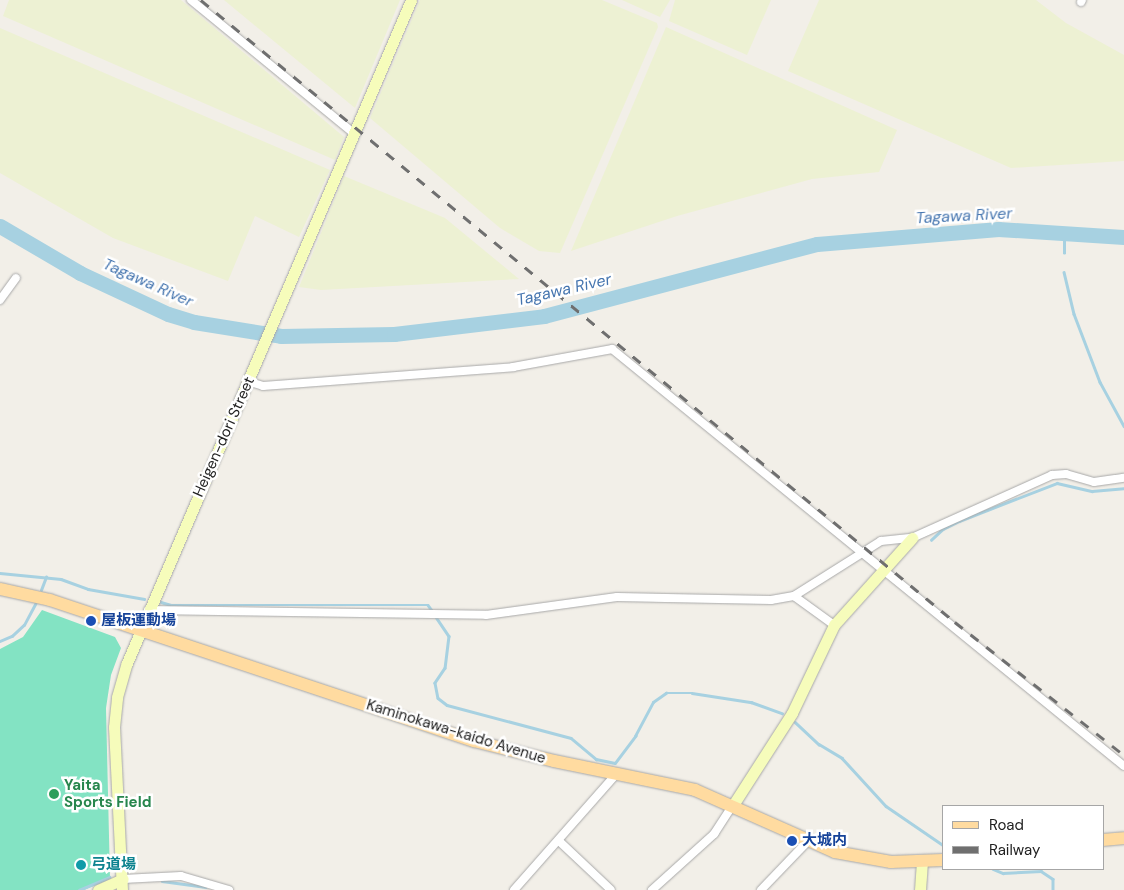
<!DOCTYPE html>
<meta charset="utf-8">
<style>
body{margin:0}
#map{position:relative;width:1124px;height:890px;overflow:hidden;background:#f2efe8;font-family:"DM Sans","Noto Sans JP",sans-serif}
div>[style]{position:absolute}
.farmland>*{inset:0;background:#edf1d3}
.pitch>*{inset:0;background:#83e3c3}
.stream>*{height:2.5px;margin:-1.25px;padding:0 1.25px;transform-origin:1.25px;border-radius:1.25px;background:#a7d1e1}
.river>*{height:15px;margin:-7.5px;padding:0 7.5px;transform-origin:7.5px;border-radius:7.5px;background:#a7d1e1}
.roads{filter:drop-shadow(0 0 1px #a8a8a8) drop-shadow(0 0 1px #a8a8a8)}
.street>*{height:8px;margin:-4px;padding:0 4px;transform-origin:4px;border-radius:4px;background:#fff}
.secondary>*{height:11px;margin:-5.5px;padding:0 5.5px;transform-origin:5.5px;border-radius:5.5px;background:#f6fcbb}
.primary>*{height:12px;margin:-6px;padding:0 6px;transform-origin:6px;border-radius:6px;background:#ffdba0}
.rail>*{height:2.5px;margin-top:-1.25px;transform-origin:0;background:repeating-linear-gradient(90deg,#6f6f6f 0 10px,transparent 0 20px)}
.dots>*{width:14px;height:14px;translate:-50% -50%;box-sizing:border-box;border:2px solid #fff;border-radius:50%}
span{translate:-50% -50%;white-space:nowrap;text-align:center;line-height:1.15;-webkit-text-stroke:5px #fff;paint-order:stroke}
.street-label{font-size:15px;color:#212121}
.transit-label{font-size:15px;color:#164399;font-weight:700}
.left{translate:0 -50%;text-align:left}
.leisure-label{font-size:15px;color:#27864d;font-weight:700}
.culture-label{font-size:15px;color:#0d838f;font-weight:700}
.water-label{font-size:16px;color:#4575af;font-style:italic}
.legend{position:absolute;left:942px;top:805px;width:162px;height:65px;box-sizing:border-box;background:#fff;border:1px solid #a6a6a6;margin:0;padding:6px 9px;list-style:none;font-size:15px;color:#212121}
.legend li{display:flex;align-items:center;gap:10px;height:25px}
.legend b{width:25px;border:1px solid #a6a6a6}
</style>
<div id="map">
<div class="farmland">
<i style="clip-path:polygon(9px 0,181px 0,344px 137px,335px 160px,3px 16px)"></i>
<i style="clip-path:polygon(224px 0,400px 0,355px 108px)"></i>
<i style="clip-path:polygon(420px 0,602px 0,657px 23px,658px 27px,560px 253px,539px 251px,500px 228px,370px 118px)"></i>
<i style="clip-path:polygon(622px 0,670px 0,660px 17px)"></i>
<i style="clip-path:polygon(675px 0,771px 0,747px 55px,669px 21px)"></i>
<i style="clip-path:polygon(819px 0,1036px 0,1066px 23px,1124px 55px,1124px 161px,1011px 168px,788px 71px)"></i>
<i style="clip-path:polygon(666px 27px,897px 130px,879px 172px,812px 179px,677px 216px,571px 251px)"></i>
<i style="clip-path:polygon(0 28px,330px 170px,299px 237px,255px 216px,228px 281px,113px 238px,0 173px)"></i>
<i style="clip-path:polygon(344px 176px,445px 218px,519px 279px,321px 290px,299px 287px)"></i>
</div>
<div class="pitch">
<i style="clip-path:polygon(42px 610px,115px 637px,121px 648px,111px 675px,106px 708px,110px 879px,84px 890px,0 890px,0 649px,23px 637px)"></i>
</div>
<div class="stream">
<i style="left:1064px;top:253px;width:20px;rotate:-90deg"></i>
<i style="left:1064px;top:272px;width:43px;rotate:76.6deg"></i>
<i style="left:1074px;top:314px;width:73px;rotate:69.1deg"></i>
<i style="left:1100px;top:382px;width:50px;rotate:61.4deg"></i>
<i style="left:931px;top:540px;width:16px;rotate:-43deg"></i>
<i style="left:943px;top:529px;width:18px;rotate:-27deg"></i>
<i style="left:959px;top:521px;width:105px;rotate:-21.2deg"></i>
<i style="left:1057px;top:483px;width:36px;rotate:13deg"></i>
<i style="left:1092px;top:491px;width:32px;rotate:-5deg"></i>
<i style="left:0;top:573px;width:61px;rotate:5.6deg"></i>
<i style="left:61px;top:579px;width:29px;rotate:20deg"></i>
<i style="left:88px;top:589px;width:57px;rotate:10.1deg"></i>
<i style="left:41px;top:590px;width:14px;rotate:-69deg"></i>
<i style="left:161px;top:602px;width:10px;rotate:17deg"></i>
<i style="left:171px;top:605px;width:257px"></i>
<i style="left:428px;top:605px;width:9px;rotate:54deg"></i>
<i style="left:436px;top:617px;width:23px;rotate:56deg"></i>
<i style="left:449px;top:636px;width:32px;rotate:97deg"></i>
<i style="left:445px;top:668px;width:18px;rotate:124deg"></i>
<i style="left:435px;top:683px;width:15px;rotate:79deg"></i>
<i style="left:438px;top:698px;width:11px;rotate:38deg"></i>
<i style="left:447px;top:705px;width:128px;rotate:14.9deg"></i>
<i style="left:571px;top:738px;width:33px;rotate:40deg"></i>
<i style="left:596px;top:759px;width:19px;rotate:12deg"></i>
<i style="left:615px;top:763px;width:34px;rotate:-53deg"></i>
<i style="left:635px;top:736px;width:38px;rotate:-62deg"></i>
<i style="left:653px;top:702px;width:16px;rotate:-35deg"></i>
<i style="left:666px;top:693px;width:26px"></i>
<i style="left:692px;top:693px;width:60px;rotate:8.7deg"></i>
<i style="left:751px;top:702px;width:33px;rotate:20deg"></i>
<i style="left:0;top:641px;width:13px;rotate:-23deg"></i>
<i style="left:12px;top:636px;width:16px;rotate:-43deg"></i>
<i style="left:24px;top:625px;width:24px;rotate:-62deg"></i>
<i style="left:795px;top:722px;width:33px;rotate:43deg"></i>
<i style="left:819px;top:744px;width:27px;rotate:31deg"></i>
<i style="left:842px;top:758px;width:65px;rotate:47.5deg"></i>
<i style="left:886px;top:806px;width:69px;rotate:34.4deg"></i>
<i style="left:993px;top:869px;width:11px;rotate:22deg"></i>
<i style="left:1003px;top:873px;width:38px;rotate:-3deg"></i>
<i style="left:1041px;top:871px;width:14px;rotate:34deg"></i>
<i style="left:1053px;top:879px;width:11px;rotate:90deg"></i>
<i style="left:162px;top:881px;width:44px;rotate:7.8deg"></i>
<i style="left:79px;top:890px;width:33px;rotate:-23deg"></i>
</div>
<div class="river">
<i style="left:0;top:226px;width:93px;rotate:30.4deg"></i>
<i style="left:80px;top:273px;width:97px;rotate:25deg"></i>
<i style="left:168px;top:314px;width:27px;rotate:17deg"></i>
<i style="left:194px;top:322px;width:88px;rotate:9.1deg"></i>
<i style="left:281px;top:336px;width:113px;rotate:-1deg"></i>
<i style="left:394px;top:334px;width:151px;rotate:-6.8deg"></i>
<i style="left:544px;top:316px;width:282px;rotate:-14.8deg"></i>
<i style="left:817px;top:244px;width:182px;rotate:-4.7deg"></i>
<i style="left:998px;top:229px;width:126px;rotate:3.6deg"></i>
</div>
<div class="roads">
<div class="street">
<i style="left:191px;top:0;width:212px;rotate:39.3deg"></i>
<i style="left:1081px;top:2px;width:2px;rotate:-63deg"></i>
<i style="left:0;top:300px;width:27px;rotate:-54deg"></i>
<i style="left:247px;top:381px;width:17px;rotate:17deg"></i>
<i style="left:263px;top:386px;width:251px;rotate:-4.3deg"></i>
<i style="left:513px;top:367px;width:101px;rotate:-10.3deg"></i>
<i style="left:612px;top:349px;width:660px;rotate:39.16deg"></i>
<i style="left:794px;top:596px;width:103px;rotate:-32.3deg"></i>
<i style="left:881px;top:541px;width:31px;rotate:-6deg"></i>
<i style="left:912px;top:538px;width:154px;rotate:-24.2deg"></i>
<i style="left:1052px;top:475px;width:14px;rotate:-4deg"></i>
<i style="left:1066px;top:474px;width:29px;rotate:16deg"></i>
<i style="left:1094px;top:482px;width:30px;rotate:-8deg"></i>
<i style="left:148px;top:610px;width:338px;rotate:0.8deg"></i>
<i style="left:486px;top:615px;width:132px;rotate:-7.8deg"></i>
<i style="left:617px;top:597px;width:154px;rotate:1.1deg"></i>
<i style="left:771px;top:600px;width:23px;rotate:-10deg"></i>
<i style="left:794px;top:596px;width:49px;rotate:35.9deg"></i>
<i style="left:559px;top:841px;width:71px;rotate:43.3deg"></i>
<i style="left:123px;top:879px;width:58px;rotate:-3deg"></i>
<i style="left:181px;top:876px;width:50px;rotate:16.3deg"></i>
<i style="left:514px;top:890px;width:156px;rotate:-48.6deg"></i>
<i style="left:652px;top:890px;width:84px;rotate:-42.1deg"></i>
<i style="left:714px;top:834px;width:35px;rotate:-57deg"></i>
<i style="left:761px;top:890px;width:66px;rotate:-46.2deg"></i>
</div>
<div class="secondary">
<i style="left:733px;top:805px;width:109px;rotate:-57.3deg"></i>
<i style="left:792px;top:713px;width:98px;rotate:-64.5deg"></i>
<i style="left:834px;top:625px;width:117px;rotate:-48.1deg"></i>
<i style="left:98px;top:890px;width:27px;rotate:-24deg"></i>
<i style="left:122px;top:890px;width:163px;rotate:-92.8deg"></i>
<i style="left:114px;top:727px;width:30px;rotate:-84deg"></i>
<i style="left:117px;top:697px;width:35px;rotate:-74deg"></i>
<i style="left:127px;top:663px;width:721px;rotate:-66.81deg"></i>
<i style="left:920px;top:890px;width:28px;rotate:-86deg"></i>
</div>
<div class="primary">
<i style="left:0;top:589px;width:51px;rotate:12.4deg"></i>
<i style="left:50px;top:600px;width:447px;rotate:18.4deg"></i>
<i style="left:474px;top:741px;width:82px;rotate:14deg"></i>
<i style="left:554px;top:761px;width:144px;rotate:11.6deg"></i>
<i style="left:695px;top:790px;width:153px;rotate:23.9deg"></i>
<i style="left:835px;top:852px;width:57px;rotate:10.1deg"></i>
<i style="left:891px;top:862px;width:52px;rotate:-2.2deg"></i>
<i style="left:1103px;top:840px;width:21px;rotate:-5deg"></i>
</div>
</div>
<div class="rail">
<i style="left:201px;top:0;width:977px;rotate:39.52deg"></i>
<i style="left:955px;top:622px;width:215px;rotate:38.2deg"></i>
</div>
<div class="dots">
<i style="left:91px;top:621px;background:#1a4fb4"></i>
<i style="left:54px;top:794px;background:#2e9e5b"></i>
<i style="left:792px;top:841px;background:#1a4fb4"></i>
<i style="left:81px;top:865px;background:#0f9aa8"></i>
</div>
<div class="street-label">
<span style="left:224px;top:437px;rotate:-66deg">Heigen-dori Street</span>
<span style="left:456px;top:732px;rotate:17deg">Kaminokawa-kaido Avenue</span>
</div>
<div class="transit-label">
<span class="left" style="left:101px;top:621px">屋板運動場</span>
<span class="left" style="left:802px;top:841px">大城内</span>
</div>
<div class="leisure-label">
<span class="left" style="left:64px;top:794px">Yaita<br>Sports Field</span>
</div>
<div class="culture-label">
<span class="left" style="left:91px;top:865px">弓道場</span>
</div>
<div class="water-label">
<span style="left:964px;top:216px;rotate:-3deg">Tagawa River</span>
<span style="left:148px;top:283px;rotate:24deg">Tagawa River</span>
<span style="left:564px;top:290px;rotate:-13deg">Tagawa River</span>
</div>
<ul class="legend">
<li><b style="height:6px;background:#ffdba0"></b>Road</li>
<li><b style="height:6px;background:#6f6f6f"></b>Railway</li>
</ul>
</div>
